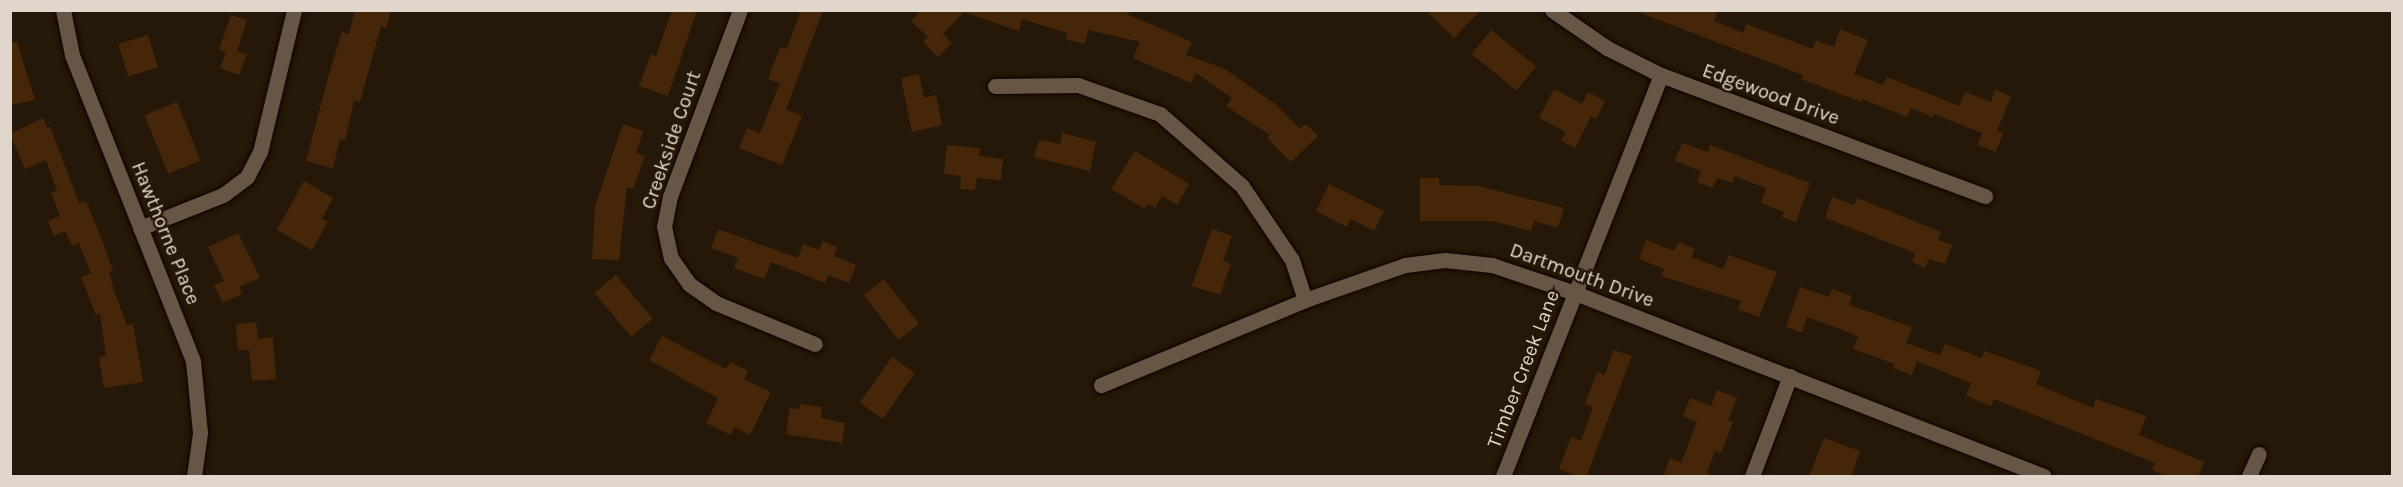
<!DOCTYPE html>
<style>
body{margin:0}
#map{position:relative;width:2403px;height:487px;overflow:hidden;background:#261808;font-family:Karla,sans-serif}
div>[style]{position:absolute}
.building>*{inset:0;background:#452609;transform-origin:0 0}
.roads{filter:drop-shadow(0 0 2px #0e0400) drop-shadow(0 0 2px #0e0400)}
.street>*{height:15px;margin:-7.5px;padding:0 7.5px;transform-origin:7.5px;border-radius:7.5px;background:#675645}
span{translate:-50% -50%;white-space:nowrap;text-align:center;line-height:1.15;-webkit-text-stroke:5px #261808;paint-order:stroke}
.street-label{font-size:20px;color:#e0d6cc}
.frame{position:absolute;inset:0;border:12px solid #e0d6cc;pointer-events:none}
</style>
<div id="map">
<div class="building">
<i style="clip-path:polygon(355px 10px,391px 10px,386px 28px,381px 26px,360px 102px,354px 101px,345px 141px,340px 140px,333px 168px,306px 161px,329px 74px,342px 32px,349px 34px)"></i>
<i style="clip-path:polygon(672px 10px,697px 10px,668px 96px,639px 86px,651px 54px,656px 56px)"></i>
<i style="clip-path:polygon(801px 10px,823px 10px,786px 109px,802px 116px,782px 165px,739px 148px,747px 128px,760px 133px,780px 83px,768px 79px,780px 47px,787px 49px)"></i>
<i style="clip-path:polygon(921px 10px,1128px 10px,1127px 14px,1192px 42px,1186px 55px,1223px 68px,1274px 103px,1300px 129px,1306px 124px,1318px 136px,1291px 162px,1267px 138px,1270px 135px,1226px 106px,1232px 98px,1196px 73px,1191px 83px,1133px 58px,1140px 42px,1088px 30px,1085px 44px,1065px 39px,1067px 33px,1022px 19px,1019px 31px,964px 12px,943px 34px,952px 43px,938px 57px,923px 42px,928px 37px,911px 21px)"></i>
<i style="clip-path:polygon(1425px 10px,1481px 10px,1454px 38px)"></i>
<i style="clip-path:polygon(1633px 10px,1718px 10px,1714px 21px,1743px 33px,1746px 24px,1813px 49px,1816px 40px,1834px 47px,1840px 29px,1868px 40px,1854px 74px,1883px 85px,1887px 77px,1959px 106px,1965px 92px,1991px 102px,1995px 90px,2011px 96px,1997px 131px,2003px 133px,1996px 152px,1977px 145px,1982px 133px,1934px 114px,1933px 117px,1911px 108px,1907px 117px,1862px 99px,1861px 102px,1801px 79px,1803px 75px)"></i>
<i style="clip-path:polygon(231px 15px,247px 20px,237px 51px,247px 54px,239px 75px,220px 68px,226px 52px,219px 50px)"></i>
<i style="left:1491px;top:30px;width:58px;height:31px;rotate:39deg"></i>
<i style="left:148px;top:35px;width:34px;height:31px;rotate:73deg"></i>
<i style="clip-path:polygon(17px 42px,35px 100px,10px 105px,10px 43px)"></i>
<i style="clip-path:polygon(919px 74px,924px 98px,936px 95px,942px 125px,912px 132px,901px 78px)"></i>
<i style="clip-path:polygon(1554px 89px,1582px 104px,1588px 92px,1605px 101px,1596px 119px,1591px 116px,1575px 148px,1561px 141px,1566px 132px,1539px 118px)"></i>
<i style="left:177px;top:102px;width:63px;height:35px;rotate:68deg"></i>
<i style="clip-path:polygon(43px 118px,47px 128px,50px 127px,79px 203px,86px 201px,100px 235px,113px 271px,109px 272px,115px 294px,127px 325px,133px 324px,143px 382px,104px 388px,99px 357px,106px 356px,100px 313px,96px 315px,81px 277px,91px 273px,79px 243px,72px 246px,65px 231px,54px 236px,48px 221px,60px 216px,51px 193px,57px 191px,46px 160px,25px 169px,10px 134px)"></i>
<i style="clip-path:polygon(623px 124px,643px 131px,636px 153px,645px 156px,633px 189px,627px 187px,619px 260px,592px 259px,595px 206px)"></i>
<i style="clip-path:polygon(1062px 133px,1096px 142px,1090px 171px,1034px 157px,1039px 140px,1060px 144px)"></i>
<i style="clip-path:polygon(1682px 143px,1708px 152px,1710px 145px,1810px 183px,1796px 222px,1782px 217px,1784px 212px,1761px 203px,1766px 188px,1734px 176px,1732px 183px,1717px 178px,1713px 188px,1697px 182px,1701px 171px,1675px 161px)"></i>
<i style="clip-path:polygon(947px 145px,980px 148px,979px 156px,1003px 159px,1001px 180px,977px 178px,975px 190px,960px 189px,961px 176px,944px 174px)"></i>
<i style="clip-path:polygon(1135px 151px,1189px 184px,1177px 205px,1162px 196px,1155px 208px,1148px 204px,1145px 209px,1111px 189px)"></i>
<i style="clip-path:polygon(1420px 178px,1439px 178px,1439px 185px,1479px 186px,1564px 208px,1558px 228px,1534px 221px,1531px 231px,1492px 221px,1420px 221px)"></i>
<i style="clip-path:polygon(304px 181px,333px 198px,322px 219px,328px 222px,312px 250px,277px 230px)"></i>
<i style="clip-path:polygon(1329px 184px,1384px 211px,1374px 231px,1351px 219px,1347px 227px,1316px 211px)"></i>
<i style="clip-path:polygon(1832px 197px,1854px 205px,1857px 198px,1941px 232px,1938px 240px,1952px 245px,1945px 264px,1929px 259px,1925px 268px,1912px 262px,1915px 253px,1825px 218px)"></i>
<i style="clip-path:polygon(718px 229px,798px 258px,803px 244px,819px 250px,823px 241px,837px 247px,834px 256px,856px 265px,849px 283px,828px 275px,825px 283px,771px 262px,764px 279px,734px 268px,738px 258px,711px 248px)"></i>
<i style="clip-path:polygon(1212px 229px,1232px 236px,1223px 261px,1231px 264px,1220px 295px,1192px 286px)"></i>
<i style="clip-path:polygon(238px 233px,260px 278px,239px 287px,242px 294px,223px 303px,214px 285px,224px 281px,208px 247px)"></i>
<i style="clip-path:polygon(1646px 240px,1674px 251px,1678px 242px,1695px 249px,1691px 257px,1723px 269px,1729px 255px,1777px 272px,1759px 317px,1738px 309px,1741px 301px,1661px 276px,1664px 269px,1639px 259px)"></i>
<i style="left:616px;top:275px;width:57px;height:28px;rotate:50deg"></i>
<i style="left:884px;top:279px;width:57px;height:26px;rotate:52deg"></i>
<i style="clip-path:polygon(1800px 287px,1829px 297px,1832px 289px,1852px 296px,1849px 305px,1912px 327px,1906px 343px,1940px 355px,1945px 344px,1981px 358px,1985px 351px,2041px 371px,2036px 384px,2093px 408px,2096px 399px,2146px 416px,2139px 435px,2204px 462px,2198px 477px,2167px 477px,2152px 470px,2155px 463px,1994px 399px,1991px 406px,1966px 396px,1971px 383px,1917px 361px,1912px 375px,1893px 368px,1895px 364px,1853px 349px,1858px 336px,1807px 317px,1802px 333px,1786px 327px)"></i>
<i style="clip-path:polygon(256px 322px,258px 339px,273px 337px,276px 379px,252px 381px,249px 350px,238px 350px,236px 324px)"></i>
<i style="clip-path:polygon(662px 336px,726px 369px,730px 362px,748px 371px,744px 379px,771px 392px,750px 435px,734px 427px,731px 435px,706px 423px,718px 398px,649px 360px)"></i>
<i style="clip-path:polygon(1613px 350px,1632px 356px,1586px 477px,1579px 477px,1559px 469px,1571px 437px,1581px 441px,1593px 407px,1585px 404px,1597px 372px,1605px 375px)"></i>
<i style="left:892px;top:357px;width:28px;height:56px;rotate:35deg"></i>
<i style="clip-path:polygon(1717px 390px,1737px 398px,1728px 420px,1733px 422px,1721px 453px,1715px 451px,1707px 473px,1713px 477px,1663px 477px,1670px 458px,1681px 463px,1697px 422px,1683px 416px,1690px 398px,1711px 406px)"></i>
<i style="clip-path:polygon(800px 404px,822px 407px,821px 418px,845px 423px,842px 443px,786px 434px,790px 408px,799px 409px)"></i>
<i style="clip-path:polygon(1824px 438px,1860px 451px,1851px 477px,1809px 477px)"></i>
</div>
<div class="roads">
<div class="street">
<i style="left:63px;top:10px;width:46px;rotate:78.7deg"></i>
<i style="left:72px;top:55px;width:329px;rotate:68.4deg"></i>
<i style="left:193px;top:361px;width:72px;rotate:84.4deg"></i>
<i style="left:200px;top:433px;width:43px;rotate:97.9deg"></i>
<i style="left:740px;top:10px;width:199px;rotate:110.6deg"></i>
<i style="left:670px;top:196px;width:31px;rotate:101deg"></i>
<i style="left:664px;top:226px;width:33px;rotate:78deg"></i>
<i style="left:671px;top:258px;width:32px;rotate:55deg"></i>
<i style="left:689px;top:284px;width:33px;rotate:35deg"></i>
<i style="left:716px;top:303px;width:107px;rotate:22.5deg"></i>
<i style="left:1552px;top:10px;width:67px;rotate:34.6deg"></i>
<i style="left:1607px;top:48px;width:60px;rotate:26.6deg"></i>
<i style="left:1661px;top:75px;width:346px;rotate:20.5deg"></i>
<i style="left:995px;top:86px;width:83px;rotate:-0.7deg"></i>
<i style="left:1078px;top:85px;width:87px;rotate:19.5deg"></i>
<i style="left:1160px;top:114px;width:109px;rotate:41.3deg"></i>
<i style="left:1242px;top:186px;width:89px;rotate:56deg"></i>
<i style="left:1292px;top:260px;width:42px;rotate:72deg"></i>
<i style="left:140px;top:228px;width:89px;rotate:-21.7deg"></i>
<i style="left:223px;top:195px;width:30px;rotate:-37deg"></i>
<i style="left:247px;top:177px;width:28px;rotate:-63deg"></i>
<i style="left:260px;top:152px;width:146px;rotate:-76.5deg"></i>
<i style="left:1101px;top:385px;width:221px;rotate:-22.6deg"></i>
<i style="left:1305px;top:300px;width:106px;rotate:-19.3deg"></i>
<i style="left:1405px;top:265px;width:40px;rotate:-7.1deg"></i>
<i style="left:1445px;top:260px;width:47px;rotate:6.1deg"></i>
<i style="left:1492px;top:265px;width:88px;rotate:18.6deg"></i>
<i style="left:1575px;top:293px;width:503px;rotate:21.32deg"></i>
<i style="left:1503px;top:476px;width:431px;rotate:-68.5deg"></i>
<i style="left:1752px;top:476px;width:107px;rotate:-69.2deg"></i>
<i style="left:2249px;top:476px;width:24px;rotate:-66deg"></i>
</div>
</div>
<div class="street-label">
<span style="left:1771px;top:94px;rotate:20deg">Edgewood Drive</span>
<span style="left:671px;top:140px;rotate:-71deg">Creekside Court</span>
<span style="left:166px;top:233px;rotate:68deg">Hawthorne Place</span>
<span style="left:1582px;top:275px;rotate:20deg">Dartmouth Drive</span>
<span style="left:1523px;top:369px;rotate:-69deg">Timber Creek Lane</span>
</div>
<div class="frame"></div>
</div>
